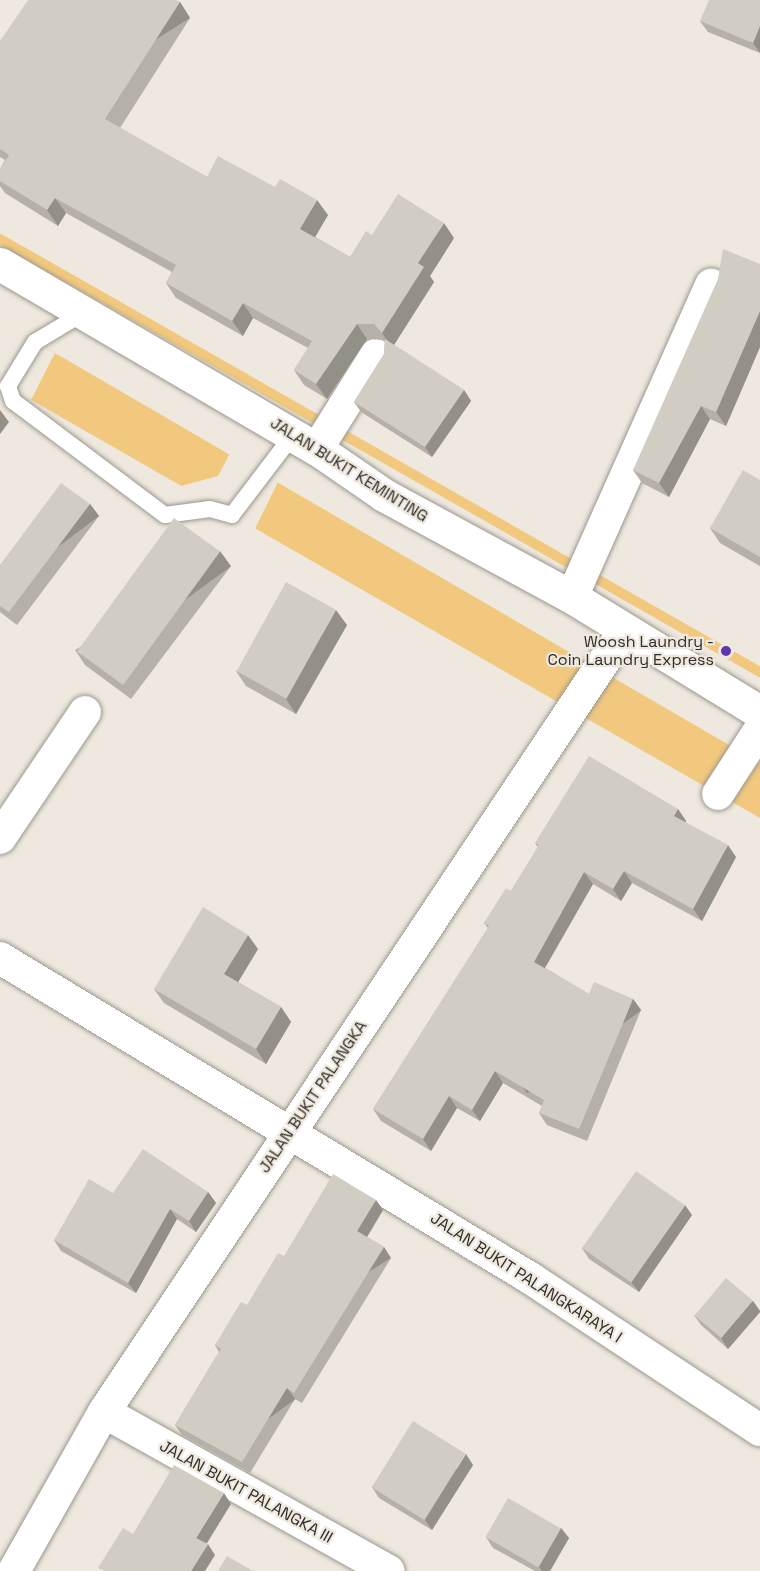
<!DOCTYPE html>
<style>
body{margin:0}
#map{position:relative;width:760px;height:1571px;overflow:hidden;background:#eee8de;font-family:"Space Grotesk",sans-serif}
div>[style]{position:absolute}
.water>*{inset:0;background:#f1c87e}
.pier>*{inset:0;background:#eee8de}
.stream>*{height:10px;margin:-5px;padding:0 5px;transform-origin:5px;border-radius:5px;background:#f1c87e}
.roads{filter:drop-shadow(0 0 2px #9c978e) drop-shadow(0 0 2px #9c978e)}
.lane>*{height:16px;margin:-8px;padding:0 8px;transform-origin:8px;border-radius:8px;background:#fff}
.street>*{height:32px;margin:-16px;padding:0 16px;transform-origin:16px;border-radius:16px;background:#fff}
.secondary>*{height:33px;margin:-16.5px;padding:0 16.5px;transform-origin:16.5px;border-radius:16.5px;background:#fff}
.wall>*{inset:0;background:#b5b0a8}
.shaded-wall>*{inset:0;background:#939088;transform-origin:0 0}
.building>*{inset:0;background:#d2cdc3;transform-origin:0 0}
.dots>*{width:16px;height:16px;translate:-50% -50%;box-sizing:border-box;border:3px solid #eee8de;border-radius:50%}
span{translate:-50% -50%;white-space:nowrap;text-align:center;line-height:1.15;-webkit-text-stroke:4.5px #eee8de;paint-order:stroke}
.street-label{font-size:16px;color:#2f2d2a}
.poi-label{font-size:16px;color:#2f2d2a}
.right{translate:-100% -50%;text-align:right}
</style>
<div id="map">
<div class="water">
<i style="clip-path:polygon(0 321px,760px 763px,760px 818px,0 382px)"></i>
</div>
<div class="pier">
<i style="clip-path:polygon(0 321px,55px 353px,31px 400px,0 382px)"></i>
<i style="clip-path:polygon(230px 453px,278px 482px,255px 529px,181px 486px,218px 476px)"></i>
</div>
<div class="stream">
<i style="left:0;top:239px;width:875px;rotate:29.67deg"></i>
</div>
<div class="roads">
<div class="lane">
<i style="left:85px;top:312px;width:58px;rotate:149deg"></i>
<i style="left:35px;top:342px;width:52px;rotate:121.5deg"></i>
<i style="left:8px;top:386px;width:16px;rotate:72deg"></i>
<i style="left:13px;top:401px;width:190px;rotate:36.9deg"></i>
<i style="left:165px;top:515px;width:45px;rotate:-7.6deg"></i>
<i style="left:210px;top:509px;width:23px;rotate:15deg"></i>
<i style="left:232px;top:515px;width:101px;rotate:-52.7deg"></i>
</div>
<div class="street">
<i style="left:317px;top:449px;width:111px;rotate:-57.9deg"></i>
<i style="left:572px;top:597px;width:342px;rotate:-66deg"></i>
<i style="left:718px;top:794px;width:77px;rotate:-57.1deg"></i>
<i style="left:0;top:838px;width:152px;rotate:-56deg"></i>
<i style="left:0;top:958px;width:619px;rotate:31.12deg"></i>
<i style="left:530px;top:1278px;width:276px;rotate:33.5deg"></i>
<i style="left:104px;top:1412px;width:326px;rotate:29.2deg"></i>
<i style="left:14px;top:1571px;width:183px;rotate:-60.5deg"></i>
<i style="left:104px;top:1412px;width:938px;rotate:-56.34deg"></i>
</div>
<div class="secondary">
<i style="left:0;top:264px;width:367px;rotate:30.3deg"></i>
<i style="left:317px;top:449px;width:81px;rotate:34.5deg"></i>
<i style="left:384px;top:495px;width:214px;rotate:28.5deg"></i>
<i style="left:572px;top:597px;width:220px;rotate:31.5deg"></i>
</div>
</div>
<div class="wall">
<i style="clip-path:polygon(760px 0,760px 53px,708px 32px,700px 21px)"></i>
<i style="clip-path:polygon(180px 2px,190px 18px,120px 128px,207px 177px,328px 215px,315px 237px,350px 257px,372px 235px,454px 238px,430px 276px,434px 282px,394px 345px,464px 390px,471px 401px,432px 457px,361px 412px,354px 402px,384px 354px,385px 340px,367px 339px,327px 399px,304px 385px,294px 370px,308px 348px,253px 318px,243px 336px,176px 298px,166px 283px,172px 272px,66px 213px,58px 226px,5px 193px,0 186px,0 169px,5px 160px,0 157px,0 41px)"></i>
<i style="clip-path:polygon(760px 264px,760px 347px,726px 426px,710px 419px,669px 497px,642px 483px,633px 470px)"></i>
<i style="clip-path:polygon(760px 480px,760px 566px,720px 543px,710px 528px)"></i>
<i style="clip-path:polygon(90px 504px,99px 516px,17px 625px,0 612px,0 565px)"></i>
<i style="clip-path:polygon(231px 566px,131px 699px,85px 665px,75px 650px)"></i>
<i style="clip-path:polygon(347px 625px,296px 714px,246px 686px,236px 671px)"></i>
<i style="clip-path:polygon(678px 809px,686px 821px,685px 822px,736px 857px,702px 921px,632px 883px,621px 901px,593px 884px,545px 968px,589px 994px,633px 999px,641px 1010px,587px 1141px,547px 1125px,539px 1113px,542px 1106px,503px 1083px,480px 1121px,457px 1108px,431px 1151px,381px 1121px,373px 1109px,488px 928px,484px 923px,511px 891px,538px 847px,535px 843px)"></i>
<i style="clip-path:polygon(258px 949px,238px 982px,281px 1007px,291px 1022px,266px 1064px,164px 1003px,154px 989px)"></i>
<i style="clip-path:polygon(208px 1192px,216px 1203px,196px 1232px,177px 1219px,136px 1293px,61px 1251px,54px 1240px,113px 1193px)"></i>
<i style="clip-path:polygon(376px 1200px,383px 1210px,367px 1237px,384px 1247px,391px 1258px,302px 1403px,295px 1399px,250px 1473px,182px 1435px,175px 1425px,219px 1352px,215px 1345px,247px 1305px)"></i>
<i style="clip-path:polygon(692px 1215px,639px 1292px,589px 1259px,582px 1248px)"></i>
<i style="clip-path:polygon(753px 1301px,760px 1311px,760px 1312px,728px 1349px,701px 1325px,694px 1315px)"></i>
<i style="clip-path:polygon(473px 1465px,432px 1530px,379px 1498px,372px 1487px)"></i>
<i style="clip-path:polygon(561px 1528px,569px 1538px,550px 1571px,535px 1571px,493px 1548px,486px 1537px)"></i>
</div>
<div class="shaded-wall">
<i style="left:180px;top:2px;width:19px;height:139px;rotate:58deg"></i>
<i style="clip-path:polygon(760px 26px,760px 53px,753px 43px)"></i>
<i style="clip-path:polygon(55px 198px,66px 213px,58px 226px,47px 210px)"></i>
<i style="clip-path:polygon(317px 200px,328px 215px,311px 244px,300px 229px)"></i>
<i style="clip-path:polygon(444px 223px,454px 238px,430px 276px,434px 282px,392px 348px,382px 333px,418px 263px)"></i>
<i style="clip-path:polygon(243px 303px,253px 318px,243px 336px,232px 321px)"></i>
<i style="clip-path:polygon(760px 311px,760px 347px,726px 426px,716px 412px)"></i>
<i style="clip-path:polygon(357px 324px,367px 339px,327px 399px,316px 384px)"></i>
<i style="clip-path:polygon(464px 390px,471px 401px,432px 457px,425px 447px)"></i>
<i style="clip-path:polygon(701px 406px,710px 419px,669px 497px,659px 483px)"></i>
<i style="clip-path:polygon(0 410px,9px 422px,0 434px)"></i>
<i style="left:90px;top:504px;width:15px;height:135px;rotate:53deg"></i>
<i style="left:220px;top:551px;width:19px;height:166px;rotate:54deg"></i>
<i style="clip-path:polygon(336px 610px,347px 625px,296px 714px,286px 699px)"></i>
<i style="clip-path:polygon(678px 809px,686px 821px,682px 828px,674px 816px)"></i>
<i style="clip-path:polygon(728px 845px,736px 857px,702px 921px,693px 909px)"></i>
<i style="clip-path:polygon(624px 871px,632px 883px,621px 901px,613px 889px)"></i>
<i style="clip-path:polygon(584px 872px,593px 884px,542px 973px,534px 962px)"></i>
<i style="clip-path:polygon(248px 935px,258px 949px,234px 989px,224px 974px)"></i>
<i style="left:633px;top:999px;width:14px;height:141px;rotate:54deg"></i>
<i style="clip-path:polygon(281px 1007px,291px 1022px,266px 1064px,256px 1049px)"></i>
<i style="clip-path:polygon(495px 1071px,503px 1083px,480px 1121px,472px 1110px)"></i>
<i style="clip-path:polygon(449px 1096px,457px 1108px,431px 1151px,423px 1139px)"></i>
<i style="clip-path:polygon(208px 1192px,216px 1203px,196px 1232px,189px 1221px)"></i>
<i style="clip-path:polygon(376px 1200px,383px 1210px,364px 1242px,357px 1231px)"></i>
<i style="clip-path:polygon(685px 1205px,692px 1215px,639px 1292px,631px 1282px)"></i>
<i style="clip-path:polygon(170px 1209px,177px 1219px,136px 1293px,128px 1283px)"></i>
<i style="left:384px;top:1247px;width:13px;height:172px;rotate:58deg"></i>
<i style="clip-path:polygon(753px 1301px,760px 1311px,760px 1312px,728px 1349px,721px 1338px)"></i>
<i style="left:287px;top:1388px;width:14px;height:87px;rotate:54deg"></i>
<i style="clip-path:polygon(466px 1454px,473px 1465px,432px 1530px,425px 1520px)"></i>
<i style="clip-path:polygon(224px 1493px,231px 1504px,204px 1548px,196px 1538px)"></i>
<i style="clip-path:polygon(561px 1528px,569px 1538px,550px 1571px,542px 1571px,539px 1567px)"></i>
<i style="clip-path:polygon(208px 1544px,215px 1555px,205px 1571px,191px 1571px)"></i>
</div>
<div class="building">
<i style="clip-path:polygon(28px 0,176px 0,180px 2px,105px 119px,207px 177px,218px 156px,275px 187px,280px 179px,317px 200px,300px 229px,350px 257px,366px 231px,372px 235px,398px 194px,444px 223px,418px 263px,424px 267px,382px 333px,374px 324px,357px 324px,316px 384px,294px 370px,312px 341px,243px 303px,232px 321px,166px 283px,176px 265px,55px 198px,47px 210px,0 181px,0 169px,9px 155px,0 149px,0 41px)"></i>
<i style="clip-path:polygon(709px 0,760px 0,760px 26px,753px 43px,700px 21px)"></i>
<i style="clip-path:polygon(723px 249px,760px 264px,760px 311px,716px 412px,701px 406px,659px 483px,633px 470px,718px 279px)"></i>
<i style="clip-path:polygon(385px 339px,464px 390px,425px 447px,354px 402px,384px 354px)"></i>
<i style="clip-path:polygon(743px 470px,760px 480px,760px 557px,710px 528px)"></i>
<i style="clip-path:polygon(61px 483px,90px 504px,9px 612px,0 606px,0 565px)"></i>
<i style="left:174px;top:518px;width:57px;height:165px;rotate:36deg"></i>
<i style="left:286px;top:582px;width:57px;height:102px;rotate:29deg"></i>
<i style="clip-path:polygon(589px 756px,678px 809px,674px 816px,728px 845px,693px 909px,624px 871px,613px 889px,584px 872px,534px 962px,589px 994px,594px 982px,633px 999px,579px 1129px,539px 1113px,544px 1100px,495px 1071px,472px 1110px,449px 1096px,423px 1139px,373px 1109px,489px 926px,484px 923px,506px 888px,511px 891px,539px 845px,535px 843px)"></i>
<i style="clip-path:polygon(203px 907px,248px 935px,224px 974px,281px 1007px,256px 1049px,154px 989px)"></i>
<i style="clip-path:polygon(143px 1149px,208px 1192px,189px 1221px,170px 1209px,128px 1283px,54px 1240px,89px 1179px,113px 1193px)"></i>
<i style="left:636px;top:1171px;width:60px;height:94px;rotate:35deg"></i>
<i style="clip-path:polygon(333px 1174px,376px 1200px,357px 1231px,384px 1247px,294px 1393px,287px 1388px,242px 1462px,175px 1425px,221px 1349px,215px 1345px,241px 1302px,247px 1305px,278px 1253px,284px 1256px)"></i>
<i style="left:726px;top:1278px;width:35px;height:49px;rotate:40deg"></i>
<i style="left:413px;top:1421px;width:62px;height:78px;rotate:32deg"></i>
<i style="clip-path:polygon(174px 1465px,224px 1493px,196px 1538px,208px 1544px,191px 1571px,104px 1571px,98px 1568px,123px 1528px,133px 1534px)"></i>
<i style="left:508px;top:1498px;width:61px;height:45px;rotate:30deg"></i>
<i style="clip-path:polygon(227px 1556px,253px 1571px,218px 1571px)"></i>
</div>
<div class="dots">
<i style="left:726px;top:651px;background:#6036ad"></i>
</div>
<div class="street-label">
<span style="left:349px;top:470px;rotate:32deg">JALAN BUKIT KEMINTING</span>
<span style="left:313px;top:1097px;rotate:-56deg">JALAN BUKIT PALANGKA</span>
<span style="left:526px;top:1278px;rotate:33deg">JALAN BUKIT PALANGKARAYA I</span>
<span style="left:246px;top:1492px;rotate:29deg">JALAN BUKIT PALANGKA III</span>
</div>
<div class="poi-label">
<span class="right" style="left:714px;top:651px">Woosh Laundry -<br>Coin Laundry Express</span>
</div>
</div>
